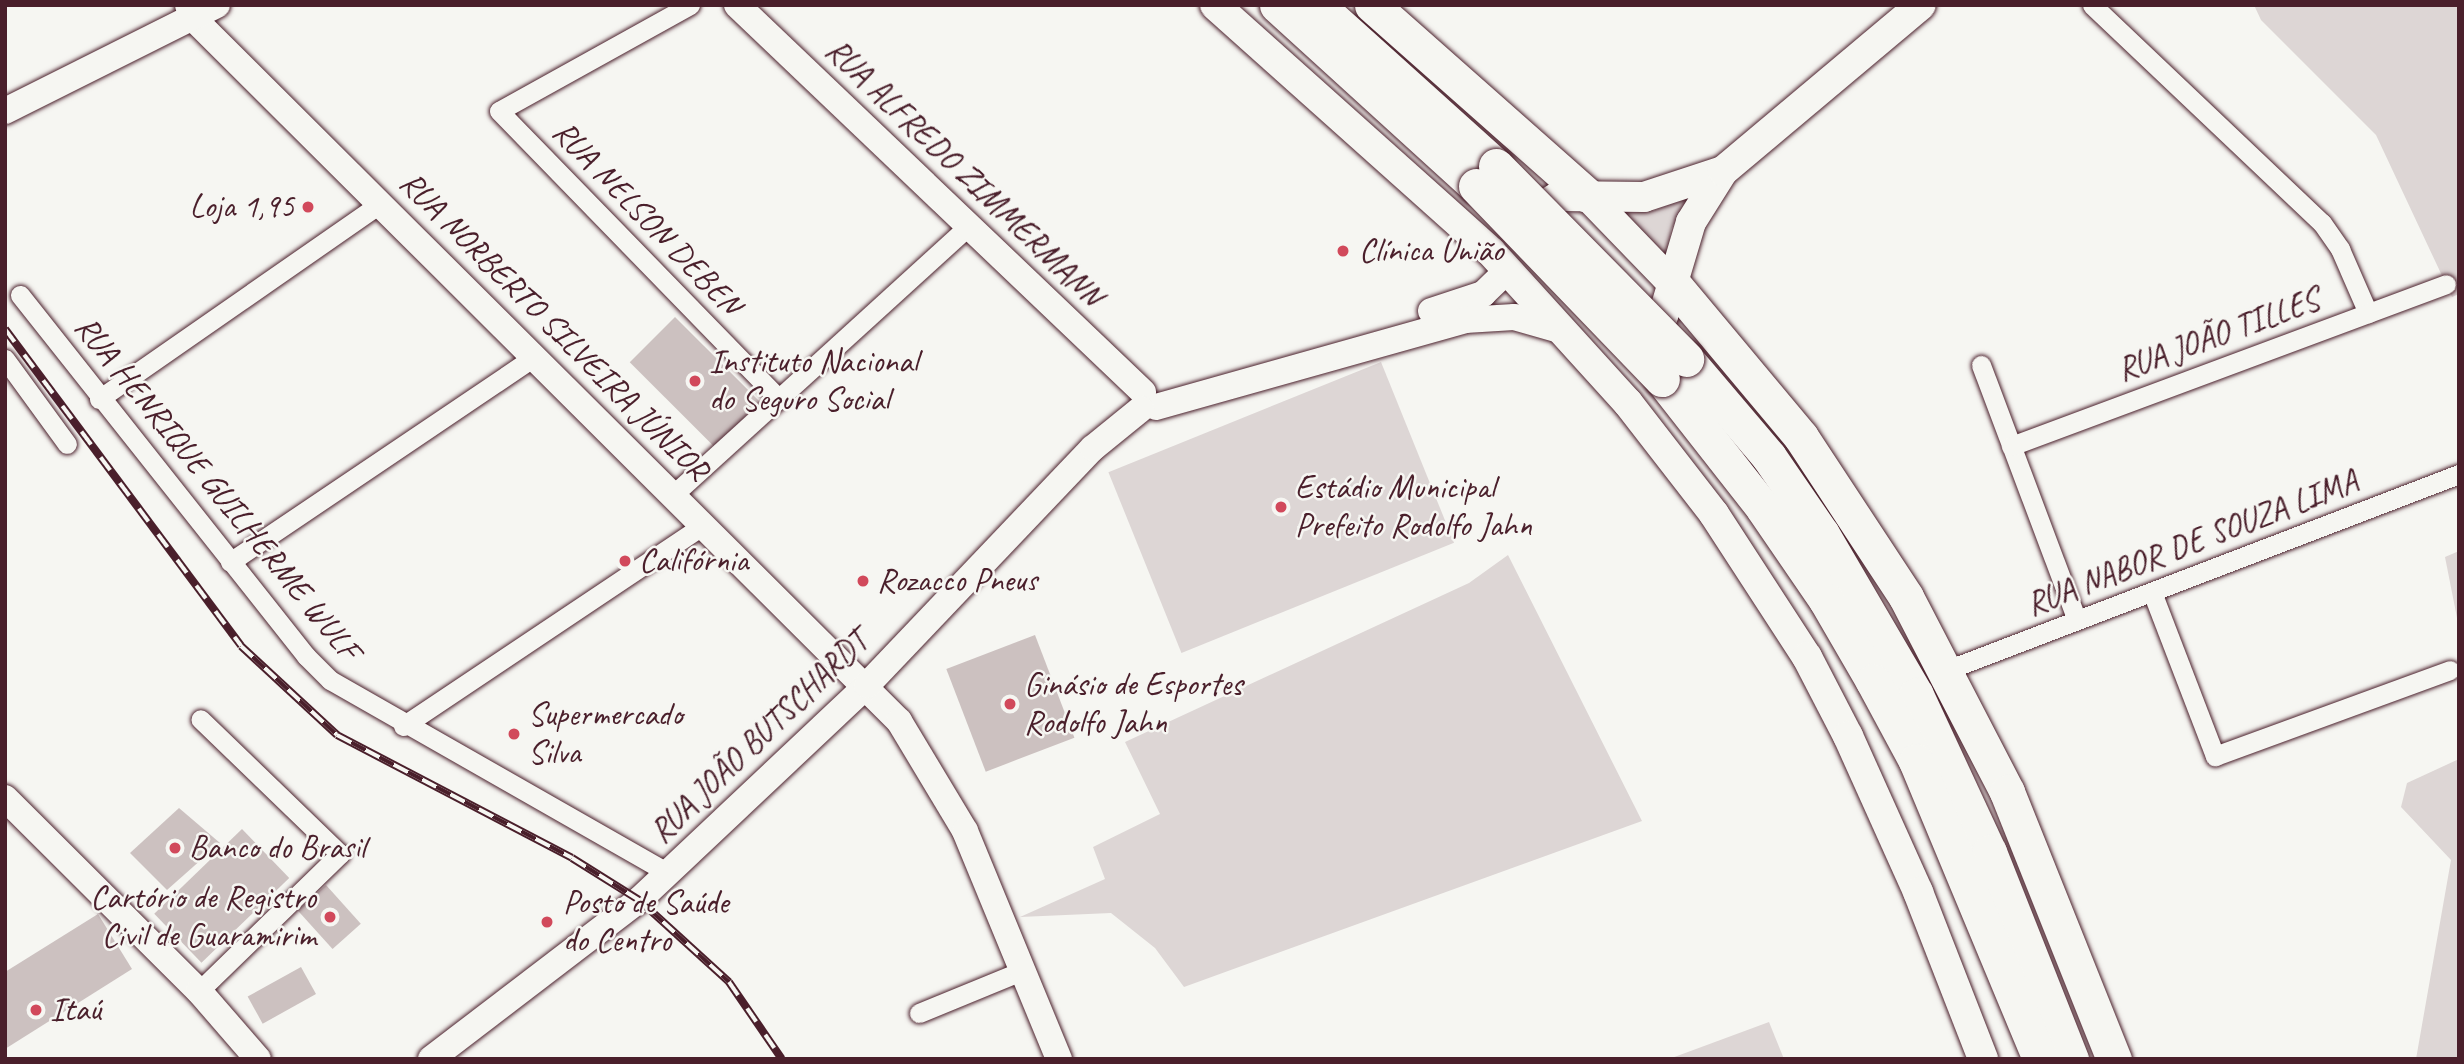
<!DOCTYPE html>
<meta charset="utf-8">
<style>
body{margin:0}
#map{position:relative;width:2464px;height:1064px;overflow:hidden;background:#f6f6f2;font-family:Caveat,sans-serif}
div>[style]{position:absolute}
.green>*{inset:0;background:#ddd6d5;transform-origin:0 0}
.building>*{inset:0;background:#ccc1c0;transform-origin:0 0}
.roads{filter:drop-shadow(0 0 2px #4a1f2b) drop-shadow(0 0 2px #4a1f2b)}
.street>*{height:19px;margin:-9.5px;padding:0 9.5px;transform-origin:9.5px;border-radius:9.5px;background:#f6f6f2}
.secondary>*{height:26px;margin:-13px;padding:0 13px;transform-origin:13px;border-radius:13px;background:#f6f6f2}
.primary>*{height:30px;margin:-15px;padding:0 15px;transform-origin:15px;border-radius:15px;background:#f6f6f2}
.highway>*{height:35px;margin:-17.5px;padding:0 17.5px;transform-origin:17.5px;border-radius:17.5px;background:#f6f6f2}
.rail>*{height:8px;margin-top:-4px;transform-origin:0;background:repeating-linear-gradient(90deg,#f6f6f2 0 16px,#4a1f2b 0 32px);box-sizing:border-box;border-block:2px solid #4a1f2b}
.bridges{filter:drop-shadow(0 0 2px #4a1f2b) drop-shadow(0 0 2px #4a1f2b)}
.highway-bridge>*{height:35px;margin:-17.5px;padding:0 17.5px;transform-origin:17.5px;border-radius:17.5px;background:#f6f6f2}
.dots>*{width:19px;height:19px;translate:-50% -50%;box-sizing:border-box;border:4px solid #f6f6f2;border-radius:50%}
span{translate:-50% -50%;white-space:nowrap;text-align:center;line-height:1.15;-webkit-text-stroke:5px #f6f6f2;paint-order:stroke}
.street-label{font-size:33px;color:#4a1f2b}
.poi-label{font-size:33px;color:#4a1f2b}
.right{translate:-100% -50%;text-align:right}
.left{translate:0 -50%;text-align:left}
.frame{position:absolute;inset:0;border:7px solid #4a1f2b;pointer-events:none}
</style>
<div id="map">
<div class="green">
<i style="clip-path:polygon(2254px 5px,2459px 5px,2459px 294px,2452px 297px,2376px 135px,2261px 20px)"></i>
<i style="clip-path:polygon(1693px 195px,1671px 229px,1667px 259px,1621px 213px,1653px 211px)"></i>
<i style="left:1381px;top:362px;width:195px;height:294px;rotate:68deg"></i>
<i style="clip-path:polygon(2459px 551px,2459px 628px,2445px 557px)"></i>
<i style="clip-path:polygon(1508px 555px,1642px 821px,1184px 987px,1155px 948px,1111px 913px,1020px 917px,1105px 879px,1093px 847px,1160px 814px,1125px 742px,1469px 583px)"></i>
<i style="clip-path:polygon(2459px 759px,2459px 1059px,2416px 1059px,2451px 860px,2401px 807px,2407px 783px)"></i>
<i style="clip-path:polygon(1769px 1022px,1784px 1059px,1669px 1059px)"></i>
</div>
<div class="building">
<i style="left:675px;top:317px;width:120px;height:64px;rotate:45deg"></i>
<i style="left:1035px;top:635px;width:110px;height:95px;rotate:69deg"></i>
<i style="clip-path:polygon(179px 808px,220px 843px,167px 890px,130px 853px)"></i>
<i style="left:242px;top:829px;width:68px;height:122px;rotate:46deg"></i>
<i style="left:326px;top:885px;width:52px;height:38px;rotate:48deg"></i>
<i style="clip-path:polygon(98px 914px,132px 969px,5px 1049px,5px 972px)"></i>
<i style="left:301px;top:967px;width:31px;height:61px;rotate:61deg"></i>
</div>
<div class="roads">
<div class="street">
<i style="left:690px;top:5px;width:218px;rotate:151deg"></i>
<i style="left:499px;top:111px;width:402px;rotate:45.8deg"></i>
<i style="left:2092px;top:5px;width:317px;rotate:43.5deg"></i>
<i style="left:2322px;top:223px;width:32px;rotate:55deg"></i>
<i style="left:2340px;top:249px;width:70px;rotate:66.4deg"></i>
<i style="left:20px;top:295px;width:461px;rotate:51.6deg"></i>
<i style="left:306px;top:656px;width:34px;rotate:45deg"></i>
<i style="left:330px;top:680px;width:389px;rotate:29.7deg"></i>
<i style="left:5px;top:359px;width:105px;rotate:53.9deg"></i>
<i style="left:1981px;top:365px;width:272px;rotate:69.4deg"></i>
<i style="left:99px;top:399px;width:342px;rotate:-34.8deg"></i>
<i style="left:2011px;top:446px;width:464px;rotate:-20.4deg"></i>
<i style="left:674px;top:494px;width:400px;rotate:-42.3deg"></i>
<i style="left:230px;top:562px;width:368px;rotate:-34deg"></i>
<i style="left:2152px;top:592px;width:176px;rotate:69deg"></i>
<i style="left:2215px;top:756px;width:250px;rotate:-20.1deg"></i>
<i style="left:1947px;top:670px;width:548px;rotate:-20.95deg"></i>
<i style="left:403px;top:726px;width:363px;rotate:-33.8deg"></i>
<i style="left:199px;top:991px;width:197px;rotate:-44.2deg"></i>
<i style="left:340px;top:854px;width:194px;rotate:-136deg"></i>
<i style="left:919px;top:1013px;width:113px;rotate:-22.3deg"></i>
</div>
<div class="secondary">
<i style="left:188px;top:5px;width:13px;rotate:72deg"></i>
<i style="left:192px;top:17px;width:998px;rotate:44.88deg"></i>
<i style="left:899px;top:721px;width:128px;rotate:59deg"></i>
<i style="left:965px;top:831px;width:247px;rotate:67.6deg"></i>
<i style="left:737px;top:5px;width:561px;rotate:43.63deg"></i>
<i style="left:5px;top:111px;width:237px;rotate:-26.6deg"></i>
<i style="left:1431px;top:311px;width:55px;rotate:-18.1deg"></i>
<i style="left:1483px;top:294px;width:35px;rotate:-44deg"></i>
<i style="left:1156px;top:407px;width:321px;rotate:-15.7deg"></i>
<i style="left:1465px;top:320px;width:49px;rotate:-3.5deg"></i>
<i style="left:1514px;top:317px;width:51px;rotate:15.9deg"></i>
<i style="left:5px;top:798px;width:274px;rotate:44.9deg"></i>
<i style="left:199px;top:991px;width:90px;rotate:49.1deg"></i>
<i style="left:431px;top:1059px;width:262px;rotate:-37.4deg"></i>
<i style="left:639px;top:900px;width:313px;rotate:-43.3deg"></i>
<i style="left:867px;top:685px;width:327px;rotate:-46.4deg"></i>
<i style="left:1093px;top:448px;width:62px;rotate:-39.1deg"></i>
</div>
<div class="primary">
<i style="left:1215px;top:5px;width:370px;rotate:41.8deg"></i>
<i style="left:1491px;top:252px;width:204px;rotate:47.8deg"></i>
<i style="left:1628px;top:403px;width:140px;rotate:52.2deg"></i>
<i style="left:1714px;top:514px;width:171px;rotate:57deg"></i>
<i style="left:1807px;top:657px;width:89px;rotate:62.6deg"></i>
<i style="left:1848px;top:736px;width:171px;rotate:65.8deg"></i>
<i style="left:1918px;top:892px;width:179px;rotate:68.7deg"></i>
<i style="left:1586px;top:194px;width:127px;rotate:46deg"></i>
<i style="left:1521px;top:220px;width:45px;rotate:-32.3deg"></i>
<i style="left:1559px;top:196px;width:85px;rotate:0.7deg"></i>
<i style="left:1644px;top:197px;width:83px;rotate:-18.2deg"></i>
<i style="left:1634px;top:338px;width:36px;rotate:-37deg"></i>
<i style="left:1663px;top:316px;width:98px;rotate:-73.4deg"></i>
<i style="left:1691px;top:222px;width:60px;rotate:-57.9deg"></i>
<i style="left:1723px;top:171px;width:258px;rotate:-40deg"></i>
</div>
<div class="highway">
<i style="left:1277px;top:5px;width:269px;rotate:42.3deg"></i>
<i style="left:1317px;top:5px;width:241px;rotate:42deg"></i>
<i style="left:1372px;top:5px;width:286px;rotate:41.5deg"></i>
<i style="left:1674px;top:285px;width:198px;rotate:50.1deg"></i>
<i style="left:1801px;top:437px;width:191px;rotate:56.7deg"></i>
<i style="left:1906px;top:597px;width:220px;rotate:62.6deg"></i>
<i style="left:2007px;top:792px;width:288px;rotate:68.2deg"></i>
<i style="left:1686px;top:359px;width:128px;rotate:49.7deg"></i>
<i style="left:1769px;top:457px;width:93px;rotate:55.5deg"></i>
<i style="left:1822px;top:534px;width:186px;rotate:59.7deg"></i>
<i style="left:1916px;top:695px;width:173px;rotate:65.1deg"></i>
<i style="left:1989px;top:852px;width:223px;rotate:68.4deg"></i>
<i style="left:1662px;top:379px;width:164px;rotate:51.9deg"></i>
<i style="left:1763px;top:508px;width:112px;rotate:55.6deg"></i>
<i style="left:1826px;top:600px;width:94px;rotate:59.9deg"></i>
<i style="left:1873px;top:681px;width:91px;rotate:61.7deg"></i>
<i style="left:1916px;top:761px;width:323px;rotate:67.4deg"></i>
</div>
</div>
<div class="rail">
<i style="left:5px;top:329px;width:395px;rotate:53.3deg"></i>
<i style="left:241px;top:646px;width:131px;rotate:42.8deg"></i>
<i style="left:337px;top:735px;width:265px;rotate:27.6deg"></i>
<i style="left:572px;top:858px;width:79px;rotate:32.1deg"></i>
<i style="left:639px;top:900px;width:122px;rotate:42.3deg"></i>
<i style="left:729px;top:982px;width:93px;rotate:55.5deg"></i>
</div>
<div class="bridges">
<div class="highway-bridge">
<i style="left:1496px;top:166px;width:271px;rotate:45.4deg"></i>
<i style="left:1476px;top:186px;width:268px;rotate:46.1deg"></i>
</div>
</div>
<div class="dots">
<i style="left:308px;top:207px;background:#d1495b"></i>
<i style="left:1343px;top:251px;background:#d1495b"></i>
<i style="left:695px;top:381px;background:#d1495b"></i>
<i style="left:1281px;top:507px;background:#d1495b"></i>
<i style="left:625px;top:561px;background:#d1495b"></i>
<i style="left:863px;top:581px;background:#d1495b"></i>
<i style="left:1010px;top:704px;background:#d1495b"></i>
<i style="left:514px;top:734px;background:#d1495b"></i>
<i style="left:175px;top:848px;background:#d1495b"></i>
<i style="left:330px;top:917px;background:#d1495b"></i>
<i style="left:547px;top:922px;background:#d1495b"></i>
<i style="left:36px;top:1010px;background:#d1495b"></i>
</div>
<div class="street-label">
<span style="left:964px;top:173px;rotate:44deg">RUA ALFREDO ZIMMERMANN</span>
<span style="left:647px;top:218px;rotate:46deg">RUA NELSON DEBEN</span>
<span style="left:554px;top:326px;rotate:45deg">RUA NORBERTO SILVEIRA JÚNIOR</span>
<span style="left:2218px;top:335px;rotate:-20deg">RUA JOÃO TILLES</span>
<span style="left:217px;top:488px;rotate:51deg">RUA HENRIQUE GUILHERME WULF</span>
<span style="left:2192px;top:543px;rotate:-21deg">RUA NABOR DE SOUZA LIMA</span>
<span style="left:759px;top:737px;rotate:-44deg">RUA JOÃO BUTSCHARDT</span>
</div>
<div class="poi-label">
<span class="right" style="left:294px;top:207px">Loja 1,95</span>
<span class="left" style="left:1359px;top:251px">Clínica União</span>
<span class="left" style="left:709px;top:381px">Instituto Nacional<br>do Seguro Social</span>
<span class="left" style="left:1295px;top:507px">Estádio Municipal<br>Prefeito Rodolfo Jahn</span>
<span class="left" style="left:639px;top:561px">Califórnia</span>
<span class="left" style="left:877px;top:581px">Rozacco Pneus</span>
<span class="left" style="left:1024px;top:704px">Ginásio de Esportes<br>Rodolfo Jahn</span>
<span class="left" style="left:528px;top:734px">Supermercado<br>Silva</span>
<span class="left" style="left:189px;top:848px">Banco do Brasil</span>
<span class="right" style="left:316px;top:917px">Cartório de Registro<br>Civil de Guaramirim</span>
<span class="left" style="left:563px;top:922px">Posto de Saúde<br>do Centro</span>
<span class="left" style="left:50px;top:1010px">Itaú</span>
</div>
<div class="frame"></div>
</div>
